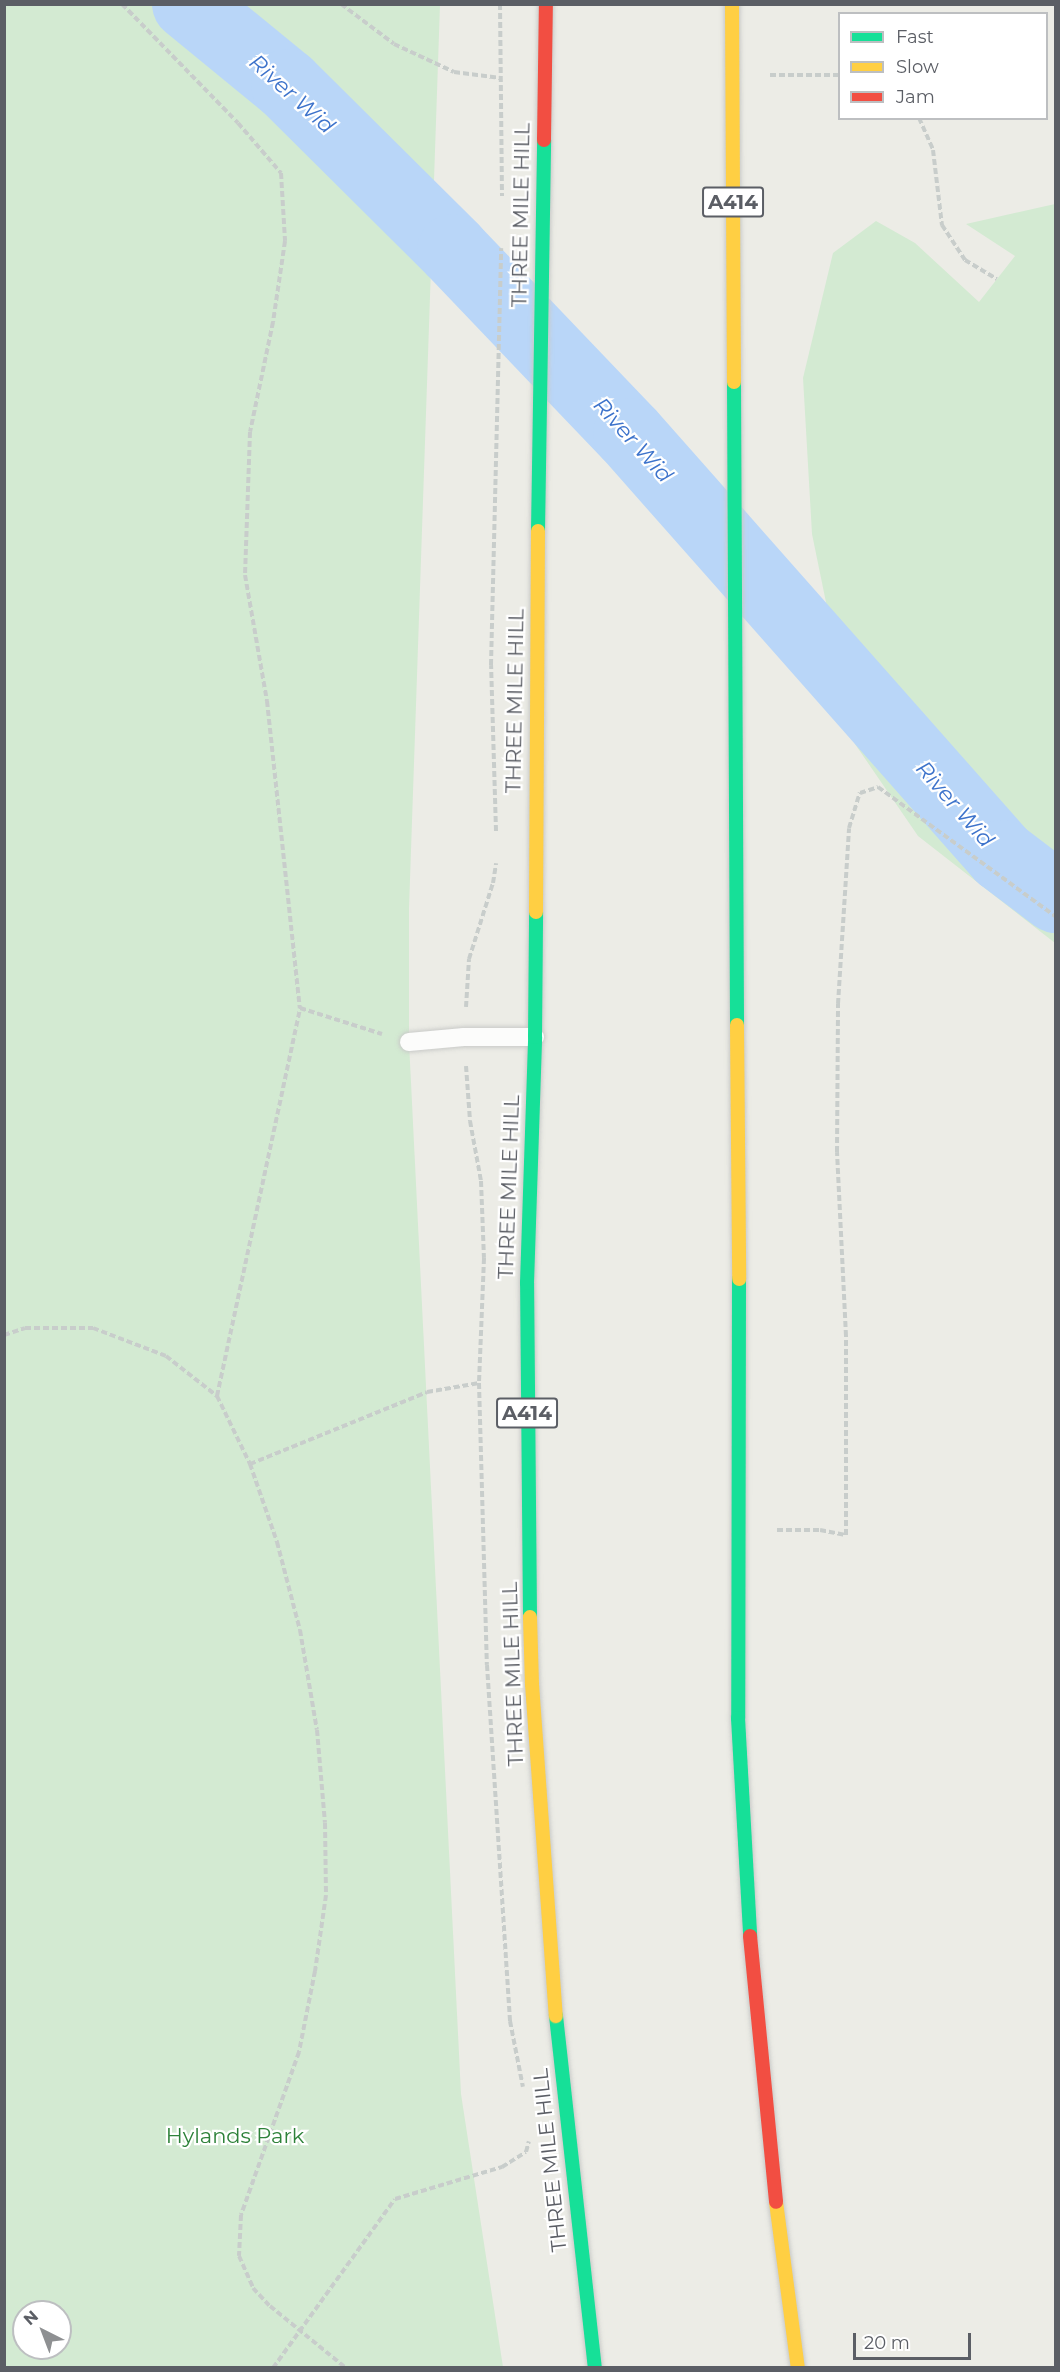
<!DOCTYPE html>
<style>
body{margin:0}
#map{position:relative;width:1060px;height:2372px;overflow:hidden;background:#ecece6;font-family:Montserrat,sans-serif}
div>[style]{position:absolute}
.green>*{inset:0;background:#d3ead2}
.river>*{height:72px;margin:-36px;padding:0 36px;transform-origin:36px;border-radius:36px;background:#b9d6f8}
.path>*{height:4px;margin-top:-2px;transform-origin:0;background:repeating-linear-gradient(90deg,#c8cdcb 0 6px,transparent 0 9px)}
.roads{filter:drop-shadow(0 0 2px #c9cac8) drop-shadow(0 0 2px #c9cac8)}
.lane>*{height:18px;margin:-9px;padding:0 9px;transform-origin:9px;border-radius:9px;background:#fcfcfb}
.fast>*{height:14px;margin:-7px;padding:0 7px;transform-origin:7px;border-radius:7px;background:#16e098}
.slow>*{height:14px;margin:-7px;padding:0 7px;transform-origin:7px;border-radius:7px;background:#ffcf43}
.jam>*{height:14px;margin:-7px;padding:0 7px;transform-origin:7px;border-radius:7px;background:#f24e42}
span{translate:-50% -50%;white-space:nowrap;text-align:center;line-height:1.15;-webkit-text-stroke:4.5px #fff;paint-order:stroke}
.shield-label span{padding:2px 4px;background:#fff;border:2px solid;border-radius:4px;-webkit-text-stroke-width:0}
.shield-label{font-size:20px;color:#5b5e65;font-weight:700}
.street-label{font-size:21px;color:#5b5e65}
.park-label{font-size:21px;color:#2e823a}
.water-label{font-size:22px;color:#3d73cb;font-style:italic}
.frame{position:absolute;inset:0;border:6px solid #5b5e65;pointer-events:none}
.legend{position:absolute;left:838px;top:12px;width:210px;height:108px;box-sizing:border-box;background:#fff;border:2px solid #bdbfc1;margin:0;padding:8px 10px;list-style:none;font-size:18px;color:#5b5e65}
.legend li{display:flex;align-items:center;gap:12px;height:30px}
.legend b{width:30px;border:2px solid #bdbfc1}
.north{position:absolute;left:12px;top:2300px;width:60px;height:60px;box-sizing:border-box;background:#fff;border:2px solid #bdbfc1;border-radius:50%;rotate:318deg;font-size:16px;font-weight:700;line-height:24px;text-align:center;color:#5b5e65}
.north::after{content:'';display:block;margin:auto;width:21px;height:27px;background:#8e9092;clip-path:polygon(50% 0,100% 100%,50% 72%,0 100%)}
.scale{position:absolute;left:853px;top:2333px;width:118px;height:27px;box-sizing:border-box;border:3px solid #5b5e65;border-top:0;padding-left:8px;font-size:18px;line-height:21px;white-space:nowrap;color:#5b5e65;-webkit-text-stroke:4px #fff;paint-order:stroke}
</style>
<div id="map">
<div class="green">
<i style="clip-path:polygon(evenodd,5px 5px,440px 5px,409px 909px,409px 1042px,461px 2094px,503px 2367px,5px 2368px,5px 5px,24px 2312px,60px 2312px,60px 2348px,24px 2348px,24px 2312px)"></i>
<i style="clip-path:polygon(1055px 204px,1056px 204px,1055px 943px,918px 836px,855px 744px,812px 534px,803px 378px,833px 253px,876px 221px,915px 243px,979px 302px,1015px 256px,966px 224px)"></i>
</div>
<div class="river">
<i style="left:188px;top:4px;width:128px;rotate:39.3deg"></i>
<i style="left:287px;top:85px;width:234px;rotate:44.8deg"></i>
<i style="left:453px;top:250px;width:255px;rotate:46.3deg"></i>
<i style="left:629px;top:434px;width:563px;rotate:48.53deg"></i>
<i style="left:1002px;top:856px;width:68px;rotate:37.2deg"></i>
</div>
<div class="path">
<i style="left:122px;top:4px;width:166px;rotate:45.7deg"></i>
<i style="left:238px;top:123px;width:66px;rotate:49.3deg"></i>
<i style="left:281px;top:173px;width:68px;rotate:86.6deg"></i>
<i style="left:285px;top:241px;width:82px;rotate:98.4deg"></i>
<i style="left:273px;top:322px;width:112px;rotate:101.8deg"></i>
<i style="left:250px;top:432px;width:143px;rotate:92deg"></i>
<i style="left:245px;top:575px;width:128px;rotate:80.1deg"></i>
<i style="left:267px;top:701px;width:309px;rotate:83.9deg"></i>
<i style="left:300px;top:1008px;width:86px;rotate:17.6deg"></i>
<i style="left:341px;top:4px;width:66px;rotate:37deg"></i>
<i style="left:394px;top:44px;width:66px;rotate:25deg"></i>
<i style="left:454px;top:72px;width:47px;rotate:7.3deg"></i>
<i style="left:500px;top:4px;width:192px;rotate:89.4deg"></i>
<i style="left:770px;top:75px;width:70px"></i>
<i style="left:919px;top:118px;width:35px;rotate:66deg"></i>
<i style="left:933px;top:150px;width:76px;rotate:83.2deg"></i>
<i style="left:942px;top:225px;width:42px;rotate:56.7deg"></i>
<i style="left:965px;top:260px;width:37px;rotate:31deg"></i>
<i style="left:496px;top:831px;width:166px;rotate:-91.7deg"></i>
<i style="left:491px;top:665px;width:417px;rotate:-88.6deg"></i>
<i style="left:466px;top:1007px;width:48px;rotate:-86.4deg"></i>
<i style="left:469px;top:959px;width:80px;rotate:-72.5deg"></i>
<i style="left:493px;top:883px;width:20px;rotate:-81deg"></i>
<i style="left:466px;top:1066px;width:55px;rotate:85.8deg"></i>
<i style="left:470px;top:1121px;width:61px;rotate:79.6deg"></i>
<i style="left:481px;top:1181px;width:77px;rotate:87.8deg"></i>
<i style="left:484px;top:1258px;width:125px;rotate:92.3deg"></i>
<i style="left:479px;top:1383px;width:282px;rotate:88.4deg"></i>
<i style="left:487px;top:1665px;width:357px;rotate:86.3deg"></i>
<i style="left:510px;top:2021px;width:67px;rotate:78.9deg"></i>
<i style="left:4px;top:1335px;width:22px;rotate:-18deg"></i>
<i style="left:25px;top:1328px;width:68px"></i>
<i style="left:93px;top:1328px;width:78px;rotate:21deg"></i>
<i style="left:166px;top:1356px;width:65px;rotate:38.1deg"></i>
<i style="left:217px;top:1396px;width:76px;rotate:64.1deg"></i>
<i style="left:250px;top:1464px;width:83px;rotate:70.9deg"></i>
<i style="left:277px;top:1542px;width:91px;rotate:75.4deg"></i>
<i style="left:300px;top:1630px;width:101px;rotate:80.4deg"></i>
<i style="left:317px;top:1730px;width:93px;rotate:85.1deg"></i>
<i style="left:325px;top:1823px;width:72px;rotate:89.2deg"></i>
<i style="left:326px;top:1895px;width:77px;rotate:98.2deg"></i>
<i style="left:315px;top:1971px;width:83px;rotate:101.2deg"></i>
<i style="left:299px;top:2052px;width:173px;rotate:109.6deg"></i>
<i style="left:241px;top:2215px;width:41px;rotate:92.8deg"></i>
<i style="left:239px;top:2256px;width:35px;rotate:66deg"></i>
<i style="left:253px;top:2288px;width:25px;rotate:47deg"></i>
<i style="left:270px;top:2306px;width:98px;rotate:39.2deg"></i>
<i style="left:217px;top:1396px;width:397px;rotate:-77.9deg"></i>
<i style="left:250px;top:1464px;width:191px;rotate:-22.1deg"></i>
<i style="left:427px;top:1392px;width:53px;rotate:-9.8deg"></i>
<i style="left:777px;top:1530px;width:43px"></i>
<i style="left:820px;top:1530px;width:26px;rotate:11deg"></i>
<i style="left:846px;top:1535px;width:199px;rotate:-90deg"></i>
<i style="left:846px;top:1336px;width:184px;rotate:-92.8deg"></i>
<i style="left:837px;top:1152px;width:148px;rotate:-89.6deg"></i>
<i style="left:838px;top:1004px;width:176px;rotate:-86.4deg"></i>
<i style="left:849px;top:828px;width:37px;rotate:-73deg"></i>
<i style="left:860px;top:793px;width:19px;rotate:-18deg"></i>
<i style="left:878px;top:787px;width:220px;rotate:36.1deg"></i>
<i style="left:273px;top:2368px;width:208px;rotate:-54.2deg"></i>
<i style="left:395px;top:2199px;width:112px;rotate:-16.7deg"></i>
<i style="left:502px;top:2167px;width:28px;rotate:-32deg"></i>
<i style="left:526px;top:2152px;width:11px;rotate:-75deg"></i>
</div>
<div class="roads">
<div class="lane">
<i style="left:409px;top:1042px;width:55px;rotate:-5.2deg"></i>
<i style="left:464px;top:1037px;width:71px"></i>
</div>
<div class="fast">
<i style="left:734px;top:382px;width:643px;rotate:89.73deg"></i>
<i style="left:538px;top:531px;width:391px;rotate:-89.1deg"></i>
<i style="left:739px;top:1279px;width:439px;rotate:90.1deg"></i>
<i style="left:738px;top:1718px;width:218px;rotate:86.8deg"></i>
<i style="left:530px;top:1617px;width:334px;rotate:-90.5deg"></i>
<i style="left:527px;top:1283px;width:246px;rotate:-88.1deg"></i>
<i style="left:535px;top:1037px;width:125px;rotate:-89.5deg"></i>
<i style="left:556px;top:2016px;width:354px;rotate:83.7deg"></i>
</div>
<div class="slow">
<i style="left:732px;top:4px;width:378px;rotate:89.7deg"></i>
<i style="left:536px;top:912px;width:381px;rotate:-89.7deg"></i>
<i style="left:737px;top:1025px;width:254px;rotate:89.5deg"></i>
<i style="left:530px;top:1617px;width:67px;rotate:88.3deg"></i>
<i style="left:532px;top:1684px;width:333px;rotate:85.9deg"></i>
<i style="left:776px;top:2202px;width:167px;rotate:82.5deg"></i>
</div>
<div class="jam">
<i style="left:544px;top:140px;width:136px;rotate:-89.2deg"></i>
<i style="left:750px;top:1936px;width:267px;rotate:84.4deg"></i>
</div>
</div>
<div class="shield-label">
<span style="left:733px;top:202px">A414</span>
<span style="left:527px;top:1413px">A414</span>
</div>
<div class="street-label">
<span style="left:521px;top:215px;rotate:-89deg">THREE MILE HILL</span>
<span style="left:515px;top:701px;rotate:-89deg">THREE MILE HILL</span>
<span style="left:509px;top:1187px;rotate:-88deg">THREE MILE HILL</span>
<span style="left:513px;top:1674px;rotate:-92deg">THREE MILE HILL</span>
<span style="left:550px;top:2160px;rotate:-96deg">THREE MILE HILL</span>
</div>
<div class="park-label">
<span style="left:235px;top:2136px">Hylands Park</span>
</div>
<div class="water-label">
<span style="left:292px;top:94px;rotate:42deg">River Wid</span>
<span style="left:633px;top:440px;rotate:48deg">River Wid</span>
<span style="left:955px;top:804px;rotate:49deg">River Wid</span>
</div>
<div class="frame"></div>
<ul class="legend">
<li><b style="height:8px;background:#16e098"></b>Fast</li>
<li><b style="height:8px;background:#ffcf43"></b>Slow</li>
<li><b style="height:8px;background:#f24e42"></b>Jam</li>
</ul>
<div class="north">N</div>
<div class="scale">20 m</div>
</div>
